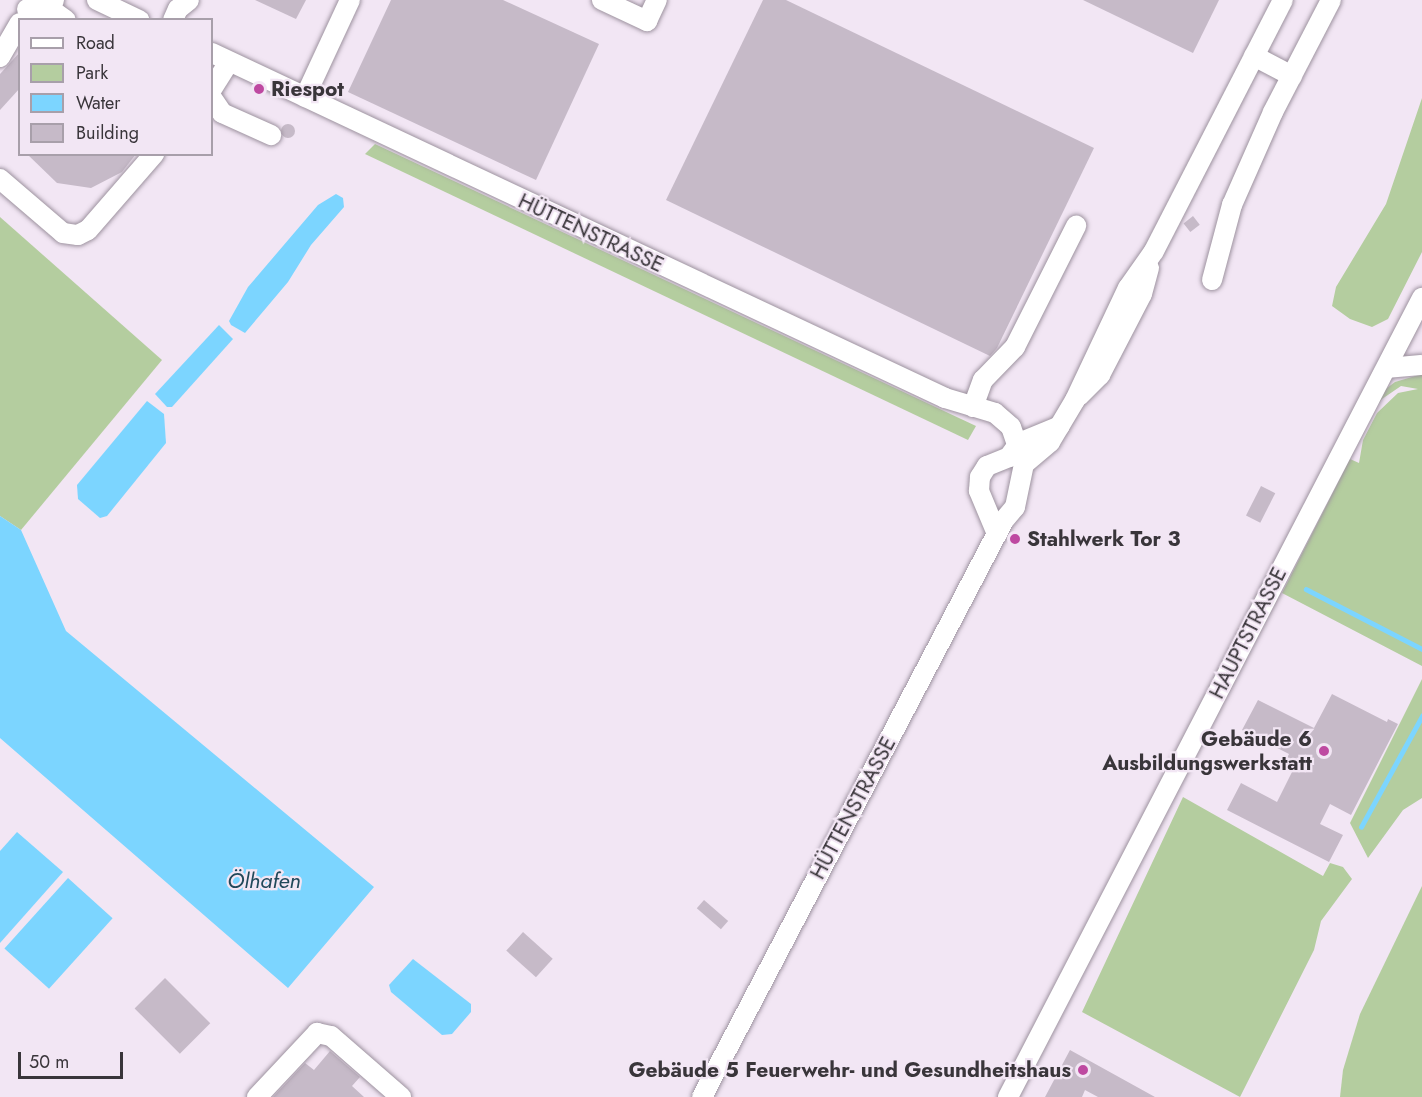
<!DOCTYPE html>
<meta charset="utf-8">
<style>
body{margin:0}
#map{position:relative;width:1422px;height:1097px;overflow:hidden;background:#f2e6f4;font-family:Jost,sans-serif}
div>[style]{position:absolute}
.green>*{inset:0;background:#b4cd9f}
.water>*{inset:0;background:#7cd5ff;transform-origin:0 0}
.stream>*{height:4.5px;margin:-2.25px;padding:0 2.25px;transform-origin:2.25px;border-radius:2.25px;background:#7cd5ff}
.building>*{inset:0;background:#c6bac8;transform-origin:0 0}
.round{border-radius:50%}
.roads{filter:drop-shadow(0 0 2px #9d929f) drop-shadow(0 0 2px #9d929f)}
.minor>*{height:20px;margin:-10px;padding:0 10px;transform-origin:10px;border-radius:10px;background:#fff}
.dots>*{width:16px;height:16px;translate:-50% -50%;box-sizing:border-box;border:3px solid #f2e6f4;border-radius:50%}
span{translate:-50% -50%;white-space:nowrap;text-align:center;line-height:1.15;-webkit-text-stroke:4.5px #f2e6f4;paint-order:stroke}
.poi-label{font-size:21px;color:#39353a;font-weight:700}
.left{translate:0 -50%;text-align:left}
.right{translate:-100% -50%;text-align:right}
.street-label{font-size:21px;color:#39353a}
.water-label{font-size:22px;color:#20485a;font-style:italic}
.legend{position:absolute;left:18px;top:18px;width:195px;height:138px;box-sizing:border-box;background:#f2e6f4;border:2px solid #a89faa;margin:0;padding:8px 10px;list-style:none;font-size:18px;color:#39353a}
.legend li{display:flex;align-items:center;gap:12px;height:30px}
.legend b{width:30px;border:2px solid #a89faa}
.scale{position:absolute;left:18px;top:1052px;width:105px;height:27px;box-sizing:border-box;border:3px solid #39353a;border-top:0;padding-left:8px;font-size:18px;line-height:21px;white-space:nowrap;color:#39353a;-webkit-text-stroke:4px #f2e6f4;paint-order:stroke}
</style>
<div id="map">
<div class="green">
<i style="clip-path:polygon(1422px 98px,1422px 252px,1388px 319px,1372px 327px,1350px 319px,1332px 306px,1336px 287px,1386px 204px)"></i>
<i style="clip-path:polygon(375px 144px,976px 426px,968px 440px,365px 154px)"></i>
<i style="clip-path:polygon(0 217px,162px 360px,21px 530px,0 516px)"></i>
<i style="clip-path:polygon(1422px 374px,1422px 666px,1282px 593px,1350px 459px,1359px 463px,1363px 440px,1377px 413px,1398px 393px,1418px 389px,1401px 386px,1382px 399px,1372px 412px,1383px 391px,1395px 382px)"></i>
<i style="clip-path:polygon(1422px 679px,1422px 798px,1403px 810px,1368px 858px,1350px 823px)"></i>
<i style="clip-path:polygon(1183px 797px,1323px 876px,1330px 863px,1343px 867px,1352px 879px,1321px 921px,1314px 950px,1240px 1097px,1082px 1012px)"></i>
<i style="clip-path:polygon(1422px 886px,1422px 1097px,1340px 1097px,1343px 1070px,1360px 1014px)"></i>
</div>
<div class="water">
<i style="clip-path:polygon(336px 194px,343px 198px,344px 207px,311px 245px,288px 282px,245px 333px,231px 325px,229px 321px,248px 287px,318px 205px)"></i>
<i style="clip-path:polygon(219px 325px,233px 339px,172px 407px,167px 407px,155px 394px)"></i>
<i style="clip-path:polygon(147px 401px,164px 414px,166px 443px,107px 516px,100px 518px,78px 499px,77px 485px)"></i>
<i style="clip-path:polygon(0 516px,21px 530px,66px 631px,374px 887px,288px 988px,0 738px)"></i>
<i style="clip-path:polygon(17px 832px,63px 872px,0 943px,0 851px)"></i>
<i style="left:68px;top:878px;width:60px;height:95px;rotate:42deg"></i>
<i style="clip-path:polygon(413px 959px,471px 1004px,471px 1012px,452px 1034px,442px 1035px,391px 992px,389px 985px)"></i>
</div>
<div class="stream">
<i style="left:1306px;top:589px;width:131px;rotate:27.3deg"></i>
<i style="left:1361px;top:827px;width:127px;rotate:-61.2deg"></i>
</div>
<div class="building">
<i style="clip-path:polygon(255px 0,306px 0,296px 19px)"></i>
<i style="clip-path:polygon(391px 0,503px 0,599px 44px,536px 180px,348px 92px)"></i>
<i style="clip-path:polygon(763px 0,786px 0,1094px 148px,997px 348px,990px 356px,666px 200px)"></i>
<i style="clip-path:polygon(1083px 0,1219px 0,1193px 53px)"></i>
<i style="clip-path:polygon(20px 52px,20px 88px,0 110px,0 74px)"></i>
<i class="round" style="left:281px;top:124px;width:14px;height:14px"></i>
<i style="clip-path:polygon(27px 154px,136px 154px,122px 172px,91px 188px,57px 183px)"></i>
<i style="left:1193px;top:216px;width:11px;height:12px;rotate:52deg"></i>
<i style="left:1261px;top:486px;width:16px;height:33px;rotate:27deg"></i>
<i style="clip-path:polygon(1332px 694px,1387px 722px,1388px 719px,1398px 724px,1351px 815px,1330px 804px,1320px 824px,1343px 835px,1329px 862px,1227px 810px,1241px 783px,1277px 802px,1293px 770px,1283px 766px,1289px 754px,1242px 730px,1258px 700px,1314px 728px)"></i>
<i style="left:704px;top:900px;width:32px;height:11px;rotate:41deg"></i>
<i style="left:523px;top:932px;width:40px;height:25px;rotate:42deg"></i>
<i style="left:165px;top:978px;width:64px;height:43px;rotate:45deg"></i>
<i style="clip-path:polygon(1070px 1050px,1155px 1097px,1098px 1097px,1085px 1090px,1082px 1097px,1045px 1097px)"></i>
<i style="clip-path:polygon(330px 1051px,360px 1077px,352px 1086px,364px 1097px,273px 1097px,305px 1063px,314px 1070px)"></i>
</div>
<div class="roads">
<div class="minor">
<i style="left:97px;top:0;width:47px;rotate:25.5deg"></i>
<i style="left:602px;top:0;width:50px;rotate:25deg"></i>
<i style="left:647px;top:21px;width:23px;rotate:-65deg"></i>
<i style="left:27px;top:9px;width:23px"></i>
<i style="left:50px;top:9px;width:10px;rotate:-66deg"></i>
<i style="left:50px;top:9px;width:19px;rotate:35deg"></i>
<i style="left:173px;top:20px;width:12px;rotate:-66deg"></i>
<i style="left:178px;top:9px;width:14px;rotate:-39deg"></i>
<i style="left:212px;top:53px;width:810px;rotate:25.2deg"></i>
<i style="left:945px;top:398px;width:52px;rotate:16.7deg"></i>
<i style="left:995px;top:413px;width:21px;rotate:41deg"></i>
<i style="left:1011px;top:427px;width:39px;rotate:71deg"></i>
<i style="left:1024px;top:464px;width:44px;rotate:101.8deg"></i>
<i style="left:1015px;top:507px;width:17px;rotate:130deg"></i>
<i style="left:1004px;top:520px;width:651px;rotate:117.63deg"></i>
<i style="left:1254px;top:56px;width:43px;rotate:27.8deg"></i>
<i style="left:0;top:57px;width:39px;rotate:-60deg"></i>
<i style="left:212px;top:89px;width:32px;rotate:-58deg"></i>
<i style="left:305px;top:97px;width:107px;rotate:-65.1deg"></i>
<i style="left:212px;top:98px;width:18px;rotate:56deg"></i>
<i style="left:222px;top:113px;width:54px;rotate:24.2deg"></i>
<i style="left:0;top:179px;width:83px;rotate:40.6deg"></i>
<i style="left:63px;top:233px;width:15px;rotate:8deg"></i>
<i style="left:78px;top:235px;width:11px;rotate:-27deg"></i>
<i style="left:88px;top:230px;width:101px;rotate:-49deg"></i>
<i style="left:1212px;top:280px;width:78px;rotate:-75.1deg"></i>
<i style="left:1232px;top:205px;width:102px;rotate:-66.2deg"></i>
<i style="left:1273px;top:112px;width:126px;rotate:-62.6deg"></i>
<i style="left:1387px;top:368px;width:35px;rotate:-5deg"></i>
<i style="left:1079px;top:396px;width:30px;rotate:-45deg"></i>
<i style="left:1100px;top:375px;width:91px;rotate:-62.6deg"></i>
<i style="left:1142px;top:294px;width:27px;rotate:-75deg"></i>
<i style="left:973px;top:407px;width:29px;rotate:-70deg"></i>
<i style="left:983px;top:380px;width:46px;rotate:-45.9deg"></i>
<i style="left:1015px;top:347px;width:136px;rotate:-63.2deg"></i>
<i style="left:1024px;top:464px;width:34px;rotate:-40deg"></i>
<i style="left:1050px;top:442px;width:49px;rotate:-59.2deg"></i>
<i style="left:1075px;top:400px;width:124px;rotate:-64.7deg"></i>
<i style="left:1128px;top:288px;width:45px;rotate:-54.9deg"></i>
<i style="left:1154px;top:251px;width:282px;rotate:-62.8deg"></i>
<i style="left:997px;top:534px;width:47px;rotate:-112.7deg"></i>
<i style="left:979px;top:491px;width:14px;rotate:-86deg"></i>
<i style="left:980px;top:477px;width:13px;rotate:-58deg"></i>
<i style="left:987px;top:466px;width:24px;rotate:-22deg"></i>
<i style="left:1009px;top:457px;width:17px;rotate:-54deg"></i>
<i style="left:1019px;top:443px;width:44px;rotate:-22.5deg"></i>
<i style="left:257px;top:1097px;width:88px;rotate:-46.8deg"></i>
<i style="left:317px;top:1033px;width:14px;rotate:12deg"></i>
<i style="left:331px;top:1036px;width:93px;rotate:41.1deg"></i>
<i style="left:1008px;top:1097px;width:900px;rotate:-62.61deg"></i>
</div>
</div>
<div class="dots">
<i style="left:259px;top:89px;background:#be49a1"></i>
<i style="left:1015px;top:539px;background:#be49a1"></i>
<i style="left:1324px;top:751px;background:#be49a1"></i>
<i style="left:1083px;top:1070px;background:#be49a1"></i>
</div>
<div class="poi-label">
<span class="left" style="left:271px;top:89px">Riespot</span>
<span class="left" style="left:1027px;top:539px">Stahlwerk Tor 3</span>
<span class="right" style="left:1312px;top:751px">Gebäude 6<br>Ausbildungswerkstatt</span>
<span class="right" style="left:1071px;top:1070px">Gebäude 5 Feuerwehr- und Gesundheitshaus</span>
</div>
<div class="street-label">
<span style="left:591px;top:233px;rotate:25deg">HÜTTENSTRASSE</span>
<span style="left:1248px;top:633px;rotate:-63deg">HAUPTSTRASSE</span>
<span style="left:853px;top:808px;rotate:-62deg">HÜTTENSTRASSE</span>
</div>
<div class="water-label">
<span style="left:264px;top:881px">Ölhafen</span>
</div>
<ul class="legend">
<li><b style="height:8px;background:#fff"></b>Road</li>
<li><b style="height:16px;background:#b4cd9f"></b>Park</li>
<li><b style="height:16px;background:#7cd5ff"></b>Water</li>
<li><b style="height:16px;background:#c6bac8"></b>Building</li>
</ul>
<div class="scale">50 m</div>
</div>
